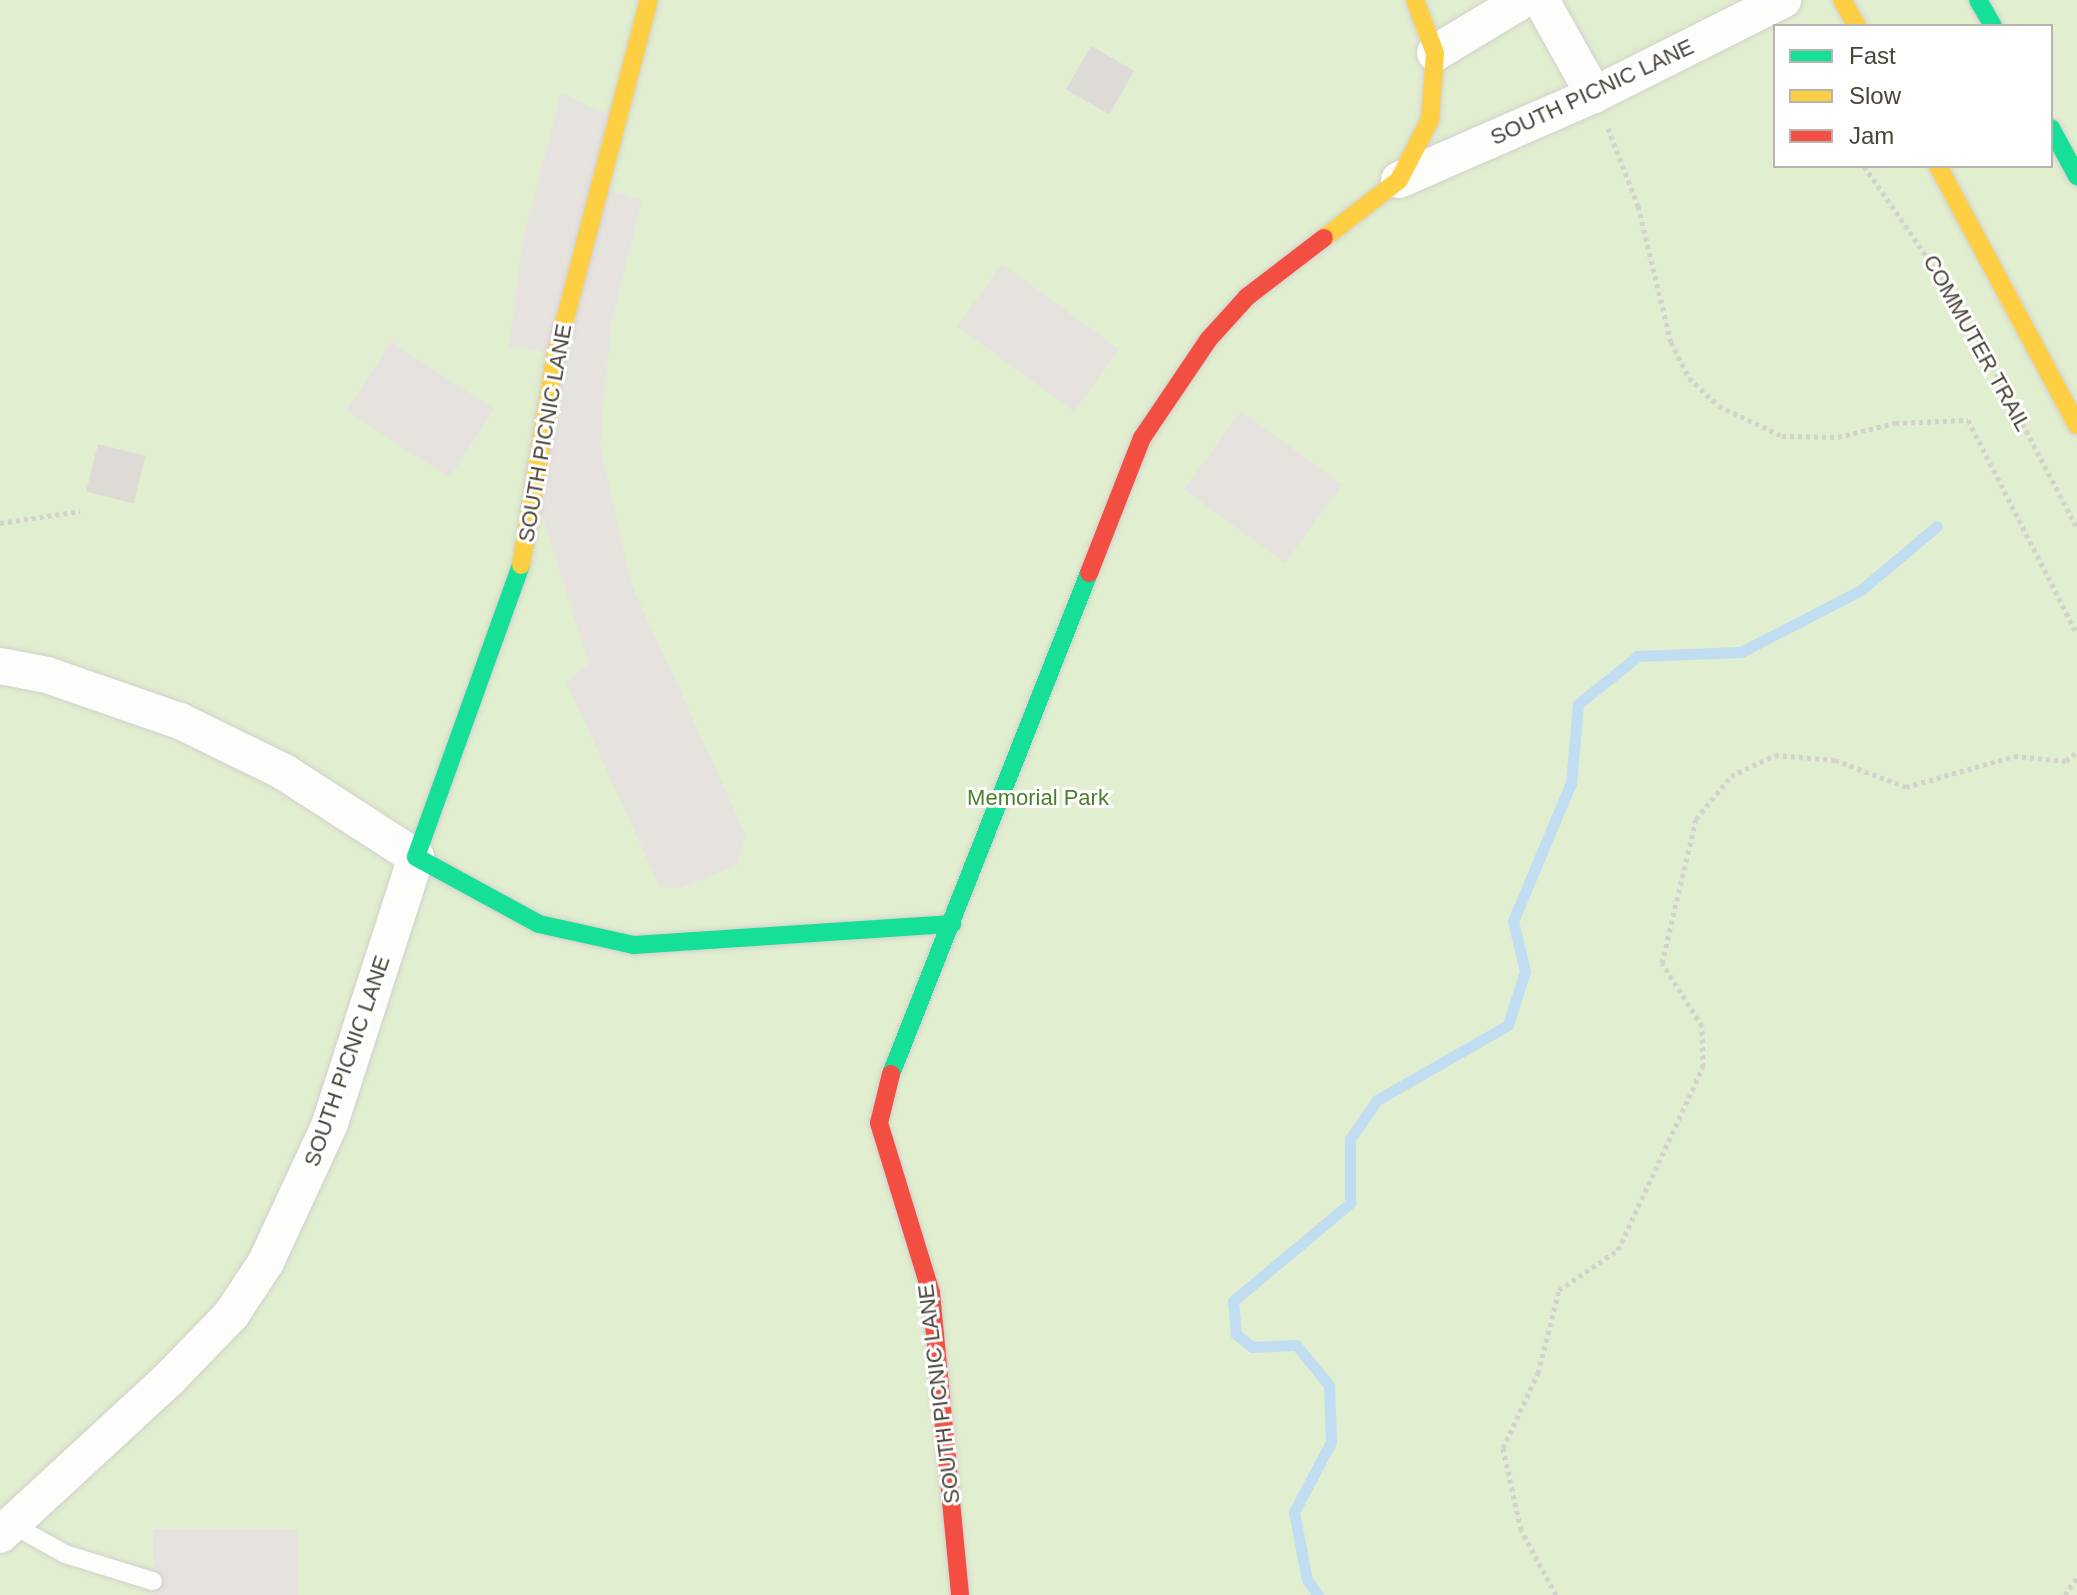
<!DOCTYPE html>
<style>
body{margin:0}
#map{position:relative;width:2077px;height:1595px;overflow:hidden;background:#f4f2ee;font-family:Arial,sans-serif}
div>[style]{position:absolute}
.green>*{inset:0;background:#e1eecf}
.parking>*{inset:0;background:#e6e3df;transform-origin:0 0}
.stream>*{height:11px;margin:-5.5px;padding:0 5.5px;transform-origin:5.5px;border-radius:5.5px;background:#c0ddf1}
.building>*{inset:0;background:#dedbd6;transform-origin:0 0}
.path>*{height:5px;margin-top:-2.5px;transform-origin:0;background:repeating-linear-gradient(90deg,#d3d2cc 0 4px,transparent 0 8px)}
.roads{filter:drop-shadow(0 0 2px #d2d0cb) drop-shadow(0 0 2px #d2d0cb)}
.lane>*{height:18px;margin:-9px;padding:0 9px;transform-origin:9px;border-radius:9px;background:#fdfdfc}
.street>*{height:36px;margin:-18px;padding:0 18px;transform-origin:18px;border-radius:18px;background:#fdfdfc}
.fast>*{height:18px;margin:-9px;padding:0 9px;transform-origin:9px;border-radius:9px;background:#16e098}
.slow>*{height:18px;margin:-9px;padding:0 9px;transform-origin:9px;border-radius:9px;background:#ffcf43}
.jam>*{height:18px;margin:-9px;padding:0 9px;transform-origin:9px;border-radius:9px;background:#f24e42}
span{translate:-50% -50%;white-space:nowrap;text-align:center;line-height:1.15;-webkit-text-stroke:6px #fff;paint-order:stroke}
.street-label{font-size:22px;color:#4b4439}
.park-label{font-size:22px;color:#4a7f2a}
.legend{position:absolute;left:1773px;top:24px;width:280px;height:144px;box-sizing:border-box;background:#fff;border:2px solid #b7b4b0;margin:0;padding:10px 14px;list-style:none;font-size:24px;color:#4b4439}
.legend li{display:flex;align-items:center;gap:16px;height:40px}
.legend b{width:40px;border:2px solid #b7b4b0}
</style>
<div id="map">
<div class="green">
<i style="clip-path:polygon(evenodd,0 0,2077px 0,2077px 1595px,0 1595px,0 0,1775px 26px,2051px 26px,2051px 166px,1775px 166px,1775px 26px)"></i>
</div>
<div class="parking">
<i style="clip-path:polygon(561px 93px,617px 118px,597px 186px,642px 200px,611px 324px,600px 446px,632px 586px,746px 835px,737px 865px,681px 888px,660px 887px,566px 682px,589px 664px,537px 500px,556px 354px,509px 346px,522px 243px)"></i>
<i style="left:1002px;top:264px;width:145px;height:77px;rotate:36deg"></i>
<i style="left:391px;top:342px;width:123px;height:82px;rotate:33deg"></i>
<i style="left:1241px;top:411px;width:125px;height:97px;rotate:36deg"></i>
<i style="left:153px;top:1529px;width:145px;height:66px"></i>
</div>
<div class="stream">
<i style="left:1318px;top:1595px;width:19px;rotate:-126deg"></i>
<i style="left:1307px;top:1580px;width:69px;rotate:-100.8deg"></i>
<i style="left:1294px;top:1512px;width:79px;rotate:-62.1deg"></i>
<i style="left:1331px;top:1442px;width:57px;rotate:-92deg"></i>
<i style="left:1329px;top:1385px;width:52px;rotate:-129.5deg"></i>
<i style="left:1296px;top:1345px;width:44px;rotate:177.4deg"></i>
<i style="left:1252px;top:1347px;width:21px;rotate:-141deg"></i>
<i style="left:1236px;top:1334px;width:33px;rotate:-95deg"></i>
<i style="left:1233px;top:1301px;width:153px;rotate:-39.9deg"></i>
<i style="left:1350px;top:1203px;width:64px;rotate:-90deg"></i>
<i style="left:1350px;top:1139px;width:47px;rotate:-55.3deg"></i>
<i style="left:1377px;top:1100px;width:151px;rotate:-29.8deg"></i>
<i style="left:1508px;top:1025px;width:57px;rotate:-72.5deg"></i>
<i style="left:1525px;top:971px;width:51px;rotate:-103.5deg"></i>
<i style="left:1513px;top:921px;width:150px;rotate:-67.2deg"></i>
<i style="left:1571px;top:783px;width:79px;rotate:-84.9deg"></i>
<i style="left:1578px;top:704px;width:77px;rotate:-38.7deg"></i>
<i style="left:1638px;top:656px;width:103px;rotate:-2.2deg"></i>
<i style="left:1741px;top:652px;width:135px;rotate:-27.3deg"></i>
<i style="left:1861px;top:590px;width:99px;rotate:-40.1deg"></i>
</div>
<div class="building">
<i style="left:1091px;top:46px;width:50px;height:50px;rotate:30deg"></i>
<i style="left:98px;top:444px;width:49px;height:49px;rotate:14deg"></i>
</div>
<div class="path">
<i style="left:1608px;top:128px;width:84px;rotate:69deg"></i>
<i style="left:1638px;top:206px;width:140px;rotate:76.4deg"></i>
<i style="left:1671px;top:342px;width:40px;rotate:63.4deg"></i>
<i style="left:1689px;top:378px;width:41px;rotate:43deg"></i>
<i style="left:1719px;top:406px;width:70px;rotate:25.5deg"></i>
<i style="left:1782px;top:436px;width:56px;rotate:1deg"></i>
<i style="left:1838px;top:437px;width:59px;rotate:-13.8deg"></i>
<i style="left:1895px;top:423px;width:73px;rotate:-2.4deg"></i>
<i style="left:1968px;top:420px;width:240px;rotate:63deg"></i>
<i style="left:1864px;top:166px;width:167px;rotate:55.3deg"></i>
<i style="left:1959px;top:303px;width:254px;rotate:62.3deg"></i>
<i style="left:0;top:523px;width:81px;rotate:-8.5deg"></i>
<i style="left:1556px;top:1595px;width:74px;rotate:-118.3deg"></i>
<i style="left:1521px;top:1530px;width:84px;rotate:-102.4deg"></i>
<i style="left:1503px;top:1448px;width:83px;rotate:-65deg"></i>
<i style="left:1538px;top:1373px;width:86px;rotate:-75.8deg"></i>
<i style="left:1559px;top:1290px;width:71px;rotate:-34.1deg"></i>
<i style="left:1618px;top:1250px;width:202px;rotate:-65.1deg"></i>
<i style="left:1703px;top:1067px;width:41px;rotate:-91.4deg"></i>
<i style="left:1702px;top:1026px;width:75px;rotate:-122.4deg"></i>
<i style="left:1662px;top:963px;width:148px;rotate:-76.7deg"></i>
<i style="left:1696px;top:819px;width:55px;rotate:-50.9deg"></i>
<i style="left:1731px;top:776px;width:49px;rotate:-25.5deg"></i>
<i style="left:1775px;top:755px;width:60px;rotate:4.8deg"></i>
<i style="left:1835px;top:760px;width:76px;rotate:20.8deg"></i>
<i style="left:1906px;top:787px;width:112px;rotate:-16deg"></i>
<i style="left:2014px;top:756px;width:52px;rotate:5.5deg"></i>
<i style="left:2066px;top:761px;width:14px;rotate:-39deg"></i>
<i style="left:2065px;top:1595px;width:21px;rotate:-55deg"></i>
</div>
<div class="roads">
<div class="lane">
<i style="left:13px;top:1525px;width:60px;rotate:29.1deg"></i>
<i style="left:65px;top:1554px;width:92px;rotate:17.1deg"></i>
</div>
<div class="street">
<i style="left:1541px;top:0;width:109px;rotate:60.8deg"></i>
<i style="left:1435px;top:53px;width:103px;rotate:-31.1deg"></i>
<i style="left:1399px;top:180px;width:213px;rotate:-23.6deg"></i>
<i style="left:1594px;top:95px;width:212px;rotate:-26.7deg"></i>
<i style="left:0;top:666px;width:48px;rotate:10.8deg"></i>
<i style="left:47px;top:675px;width:141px;rotate:19.1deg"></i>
<i style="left:180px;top:721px;width:116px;rotate:26.1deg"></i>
<i style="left:284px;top:772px;width:157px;rotate:32.8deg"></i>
<i style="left:416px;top:857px;width:281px;rotate:107.9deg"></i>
<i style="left:330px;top:1124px;width:152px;rotate:114.9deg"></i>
<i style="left:266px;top:1262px;width:64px;rotate:123.4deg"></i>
<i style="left:231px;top:1315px;width:89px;rotate:134.1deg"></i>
<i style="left:169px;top:1379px;width:230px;rotate:137.3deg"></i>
</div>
<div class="fast">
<i style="left:1978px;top:0;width:30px;rotate:60deg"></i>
<i style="left:2051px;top:128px;width:55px;rotate:61.6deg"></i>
<i style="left:521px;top:565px;width:310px;rotate:109.8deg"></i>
<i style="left:416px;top:857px;width:140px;rotate:28.6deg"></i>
<i style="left:539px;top:924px;width:97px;rotate:12.5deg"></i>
<i style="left:634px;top:945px;width:319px;rotate:-3.8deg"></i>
<i style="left:891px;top:1074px;width:539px;rotate:-68.44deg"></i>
</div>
<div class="slow">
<i style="left:1842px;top:0;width:30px;rotate:60deg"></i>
<i style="left:1938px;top:166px;width:294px;rotate:61.8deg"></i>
<i style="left:1324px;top:238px;width:95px;rotate:-37.7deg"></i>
<i style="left:1399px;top:180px;width:68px;rotate:-62.7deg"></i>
<i style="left:1430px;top:120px;width:67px;rotate:-85.7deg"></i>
<i style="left:1435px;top:53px;width:57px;rotate:-110.7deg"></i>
<i style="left:521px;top:565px;width:214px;rotate:-80.6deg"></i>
<i style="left:556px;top:354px;width:366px;rotate:-75.3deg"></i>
</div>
<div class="jam">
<i style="left:1089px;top:573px;width:145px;rotate:-68.6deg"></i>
<i style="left:1142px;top:438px;width:118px;rotate:-56deg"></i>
<i style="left:1208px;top:340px;width:58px;rotate:-47.8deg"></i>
<i style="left:1247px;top:297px;width:97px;rotate:-37.5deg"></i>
<i style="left:891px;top:1074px;width:50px;rotate:103.8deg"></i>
<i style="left:879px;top:1123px;width:178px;rotate:73deg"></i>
<i style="left:931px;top:1293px;width:303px;rotate:84.5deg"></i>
</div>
</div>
<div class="street-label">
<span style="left:1592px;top:92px;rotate:-25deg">SOUTH PICNIC LANE</span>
<span style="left:1977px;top:343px;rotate:61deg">COMMUTER TRAIL</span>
<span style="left:545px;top:433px;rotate:-80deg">SOUTH PICNIC LANE</span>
<span style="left:347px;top:1061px;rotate:-71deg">SOUTH PICNIC LANE</span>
<span style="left:939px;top:1394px;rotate:-97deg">SOUTH PICNIC LANE</span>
</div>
<div class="park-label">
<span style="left:1038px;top:798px">Memorial Park</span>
</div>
<ul class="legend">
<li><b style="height:10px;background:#16e098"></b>Fast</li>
<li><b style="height:10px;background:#ffcf43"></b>Slow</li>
<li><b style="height:10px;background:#f24e42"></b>Jam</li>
</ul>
</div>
